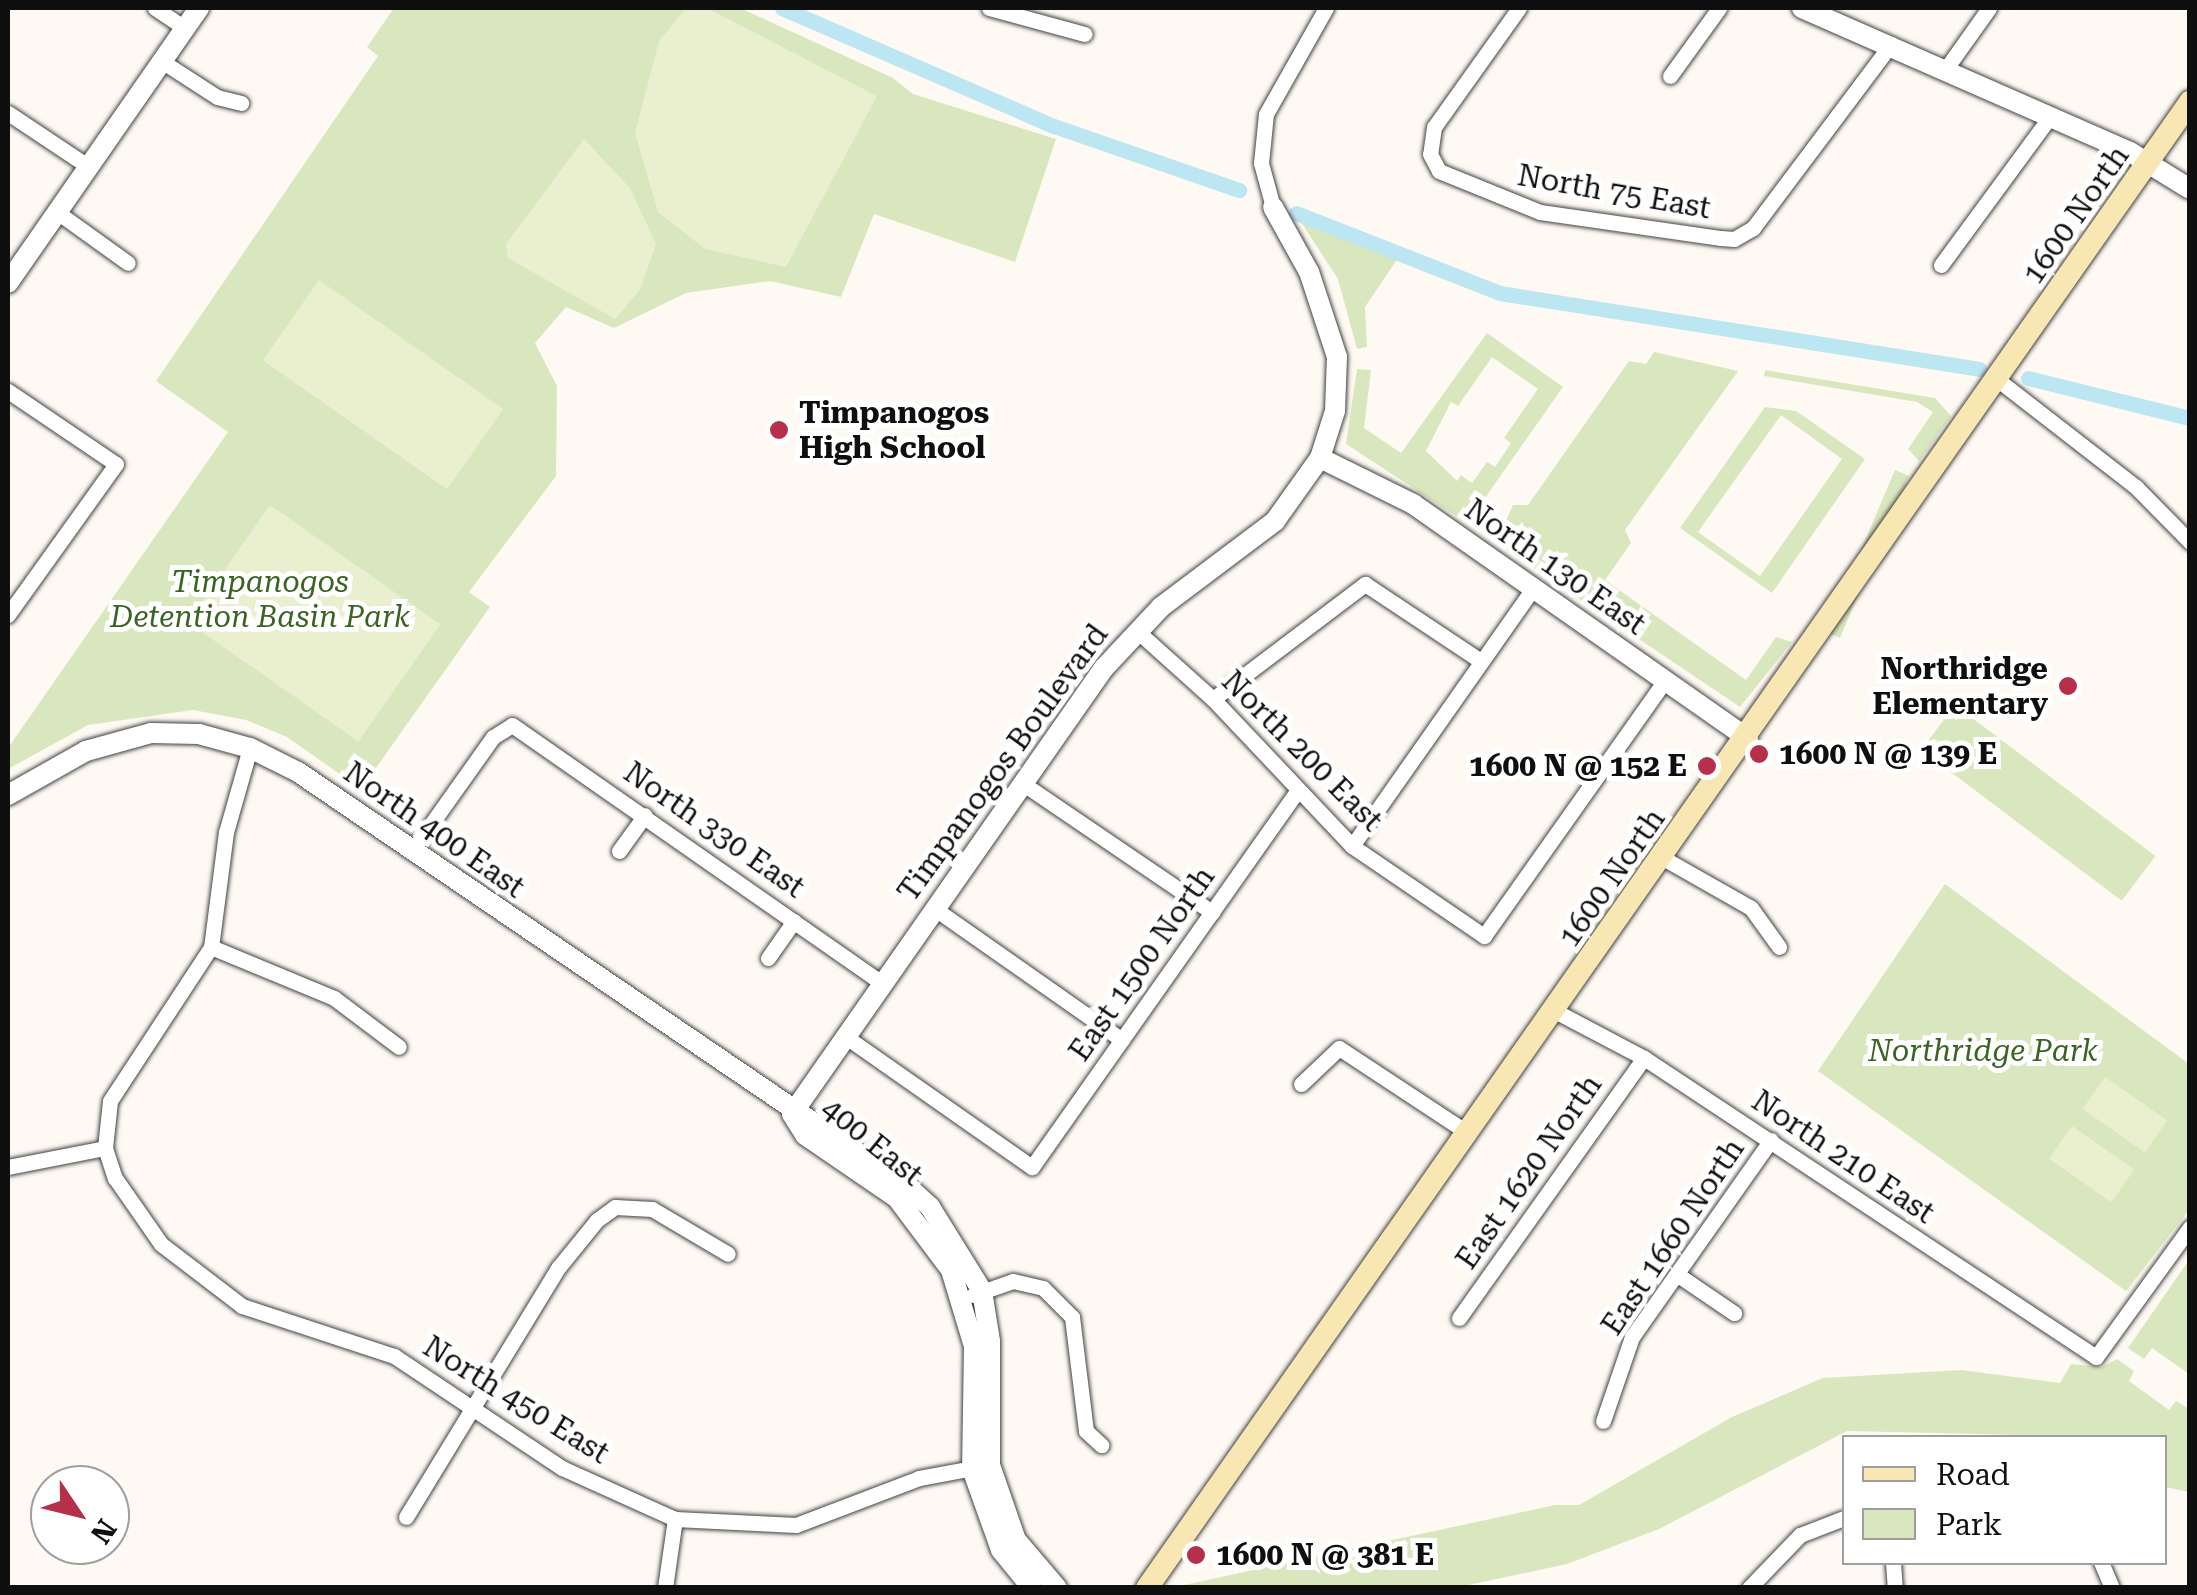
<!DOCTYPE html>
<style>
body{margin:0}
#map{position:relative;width:2197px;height:1595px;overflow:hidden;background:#fefaf3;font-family:"Roboto Serif",serif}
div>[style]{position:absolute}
.green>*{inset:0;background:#d9e7be;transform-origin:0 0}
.pitch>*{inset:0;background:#e9efcf;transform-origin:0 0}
.canal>*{height:15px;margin:-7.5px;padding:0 7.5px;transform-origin:7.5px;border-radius:7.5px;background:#bbe6f2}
.roads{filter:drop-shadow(0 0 2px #424242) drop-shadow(0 0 2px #424242)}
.minor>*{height:15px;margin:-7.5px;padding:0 7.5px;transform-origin:7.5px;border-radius:7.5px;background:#fff}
.tertiary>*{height:20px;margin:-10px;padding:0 10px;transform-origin:10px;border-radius:10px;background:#fff}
.secondary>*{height:22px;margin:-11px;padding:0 11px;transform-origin:11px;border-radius:11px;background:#f9e7b3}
.dots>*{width:28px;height:28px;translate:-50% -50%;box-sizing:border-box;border:5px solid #fff;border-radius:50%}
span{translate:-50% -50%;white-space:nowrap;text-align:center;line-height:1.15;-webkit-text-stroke:10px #fff;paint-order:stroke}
.street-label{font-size:30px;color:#0f0f0f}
.poi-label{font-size:30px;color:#0f0f0f;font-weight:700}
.left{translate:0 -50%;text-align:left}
.right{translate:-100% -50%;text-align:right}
.park-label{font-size:30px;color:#3a6423;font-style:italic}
.frame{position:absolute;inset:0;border:10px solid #0f0f0f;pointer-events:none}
.legend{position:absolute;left:1842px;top:1435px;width:325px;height:130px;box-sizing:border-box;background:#fff;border:2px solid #9f9f9f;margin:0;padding:12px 18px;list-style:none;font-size:30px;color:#0f0f0f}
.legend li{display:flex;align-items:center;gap:20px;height:50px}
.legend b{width:50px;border:2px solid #9f9f9f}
.north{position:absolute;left:30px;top:1465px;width:100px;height:100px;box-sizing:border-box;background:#fff;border:2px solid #9f9f9f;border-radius:50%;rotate:125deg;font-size:28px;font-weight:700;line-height:40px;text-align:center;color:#0f0f0f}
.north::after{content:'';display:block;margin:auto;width:35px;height:45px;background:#b7304b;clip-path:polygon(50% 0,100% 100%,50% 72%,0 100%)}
</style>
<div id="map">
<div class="green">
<i style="clip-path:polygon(394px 8px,740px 8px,893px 78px,913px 94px,1056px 139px,1015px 262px,874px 214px,841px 297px,770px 281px,686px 293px,614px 328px,566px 307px,535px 343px,557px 386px,556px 476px,469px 592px,490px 607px,361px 789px,287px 737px,246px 720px,193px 710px,88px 725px,8px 769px,8px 748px,228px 432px,156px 381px,378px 56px,367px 47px)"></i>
<i style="clip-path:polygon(1297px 216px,1398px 258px,1365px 307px,1367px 347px,1357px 349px,1338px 279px)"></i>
<i style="clip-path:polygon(evenodd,1487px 333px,1563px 387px,1480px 505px,1491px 514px,1479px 531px,1346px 444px,1357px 369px,1371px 370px,1364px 428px,1401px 453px,1487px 333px,1492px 357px,1538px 389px,1504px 438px,1511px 443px,1495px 467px,1487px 462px,1472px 483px,1461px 475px,1457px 481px,1426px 451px,1451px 402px,1458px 406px,1492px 357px)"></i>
<i style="clip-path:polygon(1654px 352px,1738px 371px,1625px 530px,1631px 543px,1605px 580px,1746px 680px,1776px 637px,1792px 642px,1740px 707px,1496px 543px,1513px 505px,1528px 505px,1629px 361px,1646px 364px)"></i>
<i style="clip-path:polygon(1765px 370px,1935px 398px,1951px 416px,1919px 461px,1908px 449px,1933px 412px,1917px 402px,1764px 376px)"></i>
<i style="clip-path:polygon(evenodd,1765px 407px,1796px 411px,1865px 459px,1772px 593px,1680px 528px,1765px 407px,1781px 415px,1842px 459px,1760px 576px,1698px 532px,1781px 415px)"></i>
<i style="left:1895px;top:470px;width:15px;height:176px;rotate:23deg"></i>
<i style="left:1955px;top:705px;width:251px;height:56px;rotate:37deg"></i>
<i style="clip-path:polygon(1945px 884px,2189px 1064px,2189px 1210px,2126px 1291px,1818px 1071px)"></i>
<i style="clip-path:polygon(2189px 1260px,2189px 1374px,2152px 1348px,2144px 1359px,2128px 1348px)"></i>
<i style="clip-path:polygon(2117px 1359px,2134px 1371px,2129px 1381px,2169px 1410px,2176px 1401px,2189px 1409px,2189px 1492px,2165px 1487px,2164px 1438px,1847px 1431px,1659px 1529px,1567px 1564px,1459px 1587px,1175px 1587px,1555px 1505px,1579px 1505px,1732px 1417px,1823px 1378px,1961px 1370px,2060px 1383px,2071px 1364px,2102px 1367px)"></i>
</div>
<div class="pitch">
<i style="clip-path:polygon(686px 8px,707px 8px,877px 96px,786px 267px,705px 249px,658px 212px,635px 133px,659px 41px)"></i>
<i style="clip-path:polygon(584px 139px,630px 188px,656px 244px,640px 290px,615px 319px,508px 258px,506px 244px)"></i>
<i style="left:319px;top:280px;width:225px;height:98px;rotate:35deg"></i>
<i style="left:270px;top:505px;width:208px;height:143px;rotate:35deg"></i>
<i style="left:2105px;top:1077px;width:76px;height:39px;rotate:35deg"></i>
<i style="left:2072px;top:1126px;width:76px;height:40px;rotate:35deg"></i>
</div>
<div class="canal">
<i style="left:782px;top:8px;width:296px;rotate:23.5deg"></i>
<i style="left:1054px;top:126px;width:196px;rotate:19.1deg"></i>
<i style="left:1296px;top:213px;width:219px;rotate:21.4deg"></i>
<i style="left:1500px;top:293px;width:485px;rotate:9deg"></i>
<i style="left:2028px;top:378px;width:167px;rotate:13.9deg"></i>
</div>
<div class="roads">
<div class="minor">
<i style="left:155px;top:8px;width:36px;rotate:34deg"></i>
<i style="left:989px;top:8px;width:99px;rotate:15.2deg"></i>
<i style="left:1519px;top:8px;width:146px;rotate:125.5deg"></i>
<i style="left:1434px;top:127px;width:27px;rotate:98deg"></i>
<i style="left:1430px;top:154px;width:19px;rotate:62deg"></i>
<i style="left:1439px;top:171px;width:109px;rotate:22.1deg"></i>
<i style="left:1540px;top:212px;width:183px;rotate:8.2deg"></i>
<i style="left:1721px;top:238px;width:13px;rotate:4deg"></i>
<i style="left:1734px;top:239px;width:22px;rotate:-30deg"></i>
<i style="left:1753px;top:228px;width:230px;rotate:-53.1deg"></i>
<i style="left:163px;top:62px;width:64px;rotate:32.9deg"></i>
<i style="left:217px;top:97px;width:25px;rotate:14deg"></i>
<i style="left:1945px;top:70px;width:76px;rotate:-54.6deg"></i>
<i style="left:1670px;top:76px;width:84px;rotate:-54.2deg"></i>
<i style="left:8px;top:113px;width:97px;rotate:33.7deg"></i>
<i style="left:1273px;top:207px;width:46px;rotate:-105.3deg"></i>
<i style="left:1261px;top:163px;width:49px;rotate:-84.2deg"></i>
<i style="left:1266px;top:114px;width:122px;rotate:-60.5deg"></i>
<i style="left:57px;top:212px;width:87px;rotate:35.7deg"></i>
<i style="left:1941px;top:265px;width:182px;rotate:-53.7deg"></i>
<i style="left:1998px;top:380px;width:175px;rotate:37.8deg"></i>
<i style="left:2136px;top:487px;width:77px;rotate:45.5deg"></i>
<i style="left:8px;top:391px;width:130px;rotate:34.1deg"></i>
<i style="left:116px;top:464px;width:186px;rotate:125.6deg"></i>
<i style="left:1136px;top:630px;width:103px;rotate:41.9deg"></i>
<i style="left:1213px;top:699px;width:202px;rotate:46.6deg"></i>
<i style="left:1352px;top:846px;width:160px;rotate:34.3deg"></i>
<i style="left:1484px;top:936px;width:314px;rotate:-54.7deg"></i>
<i style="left:1213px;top:699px;width:191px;rotate:-37.1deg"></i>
<i style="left:1365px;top:584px;width:139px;rotate:33.6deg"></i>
<i style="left:250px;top:748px;width:87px;rotate:105.9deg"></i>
<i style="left:226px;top:832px;width:116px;rotate:97.4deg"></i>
<i style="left:211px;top:947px;width:184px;rotate:123.3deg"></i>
<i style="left:110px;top:1101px;width:47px;rotate:96.1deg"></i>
<i style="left:105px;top:1148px;width:32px;rotate:72deg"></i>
<i style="left:115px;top:1178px;width:80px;rotate:55.1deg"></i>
<i style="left:161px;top:1244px;width:102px;rotate:37.4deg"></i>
<i style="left:242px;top:1306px;width:160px;rotate:18.2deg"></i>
<i style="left:394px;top:1356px;width:202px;rotate:33.7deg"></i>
<i style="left:562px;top:1468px;width:124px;rotate:24.3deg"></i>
<i style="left:675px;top:1519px;width:121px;rotate:2.8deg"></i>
<i style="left:796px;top:1525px;width:132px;rotate:-20.9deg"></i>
<i style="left:919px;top:1478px;width:61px;rotate:-10.4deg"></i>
<i style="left:1022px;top:783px;width:230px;rotate:34.2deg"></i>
<i style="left:1352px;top:846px;width:315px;rotate:-54.9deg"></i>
<i style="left:412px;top:851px;width:140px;rotate:-54.6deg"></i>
<i style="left:493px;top:737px;width:22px;rotate:-32deg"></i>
<i style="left:512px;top:725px;width:452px;rotate:34.9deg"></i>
<i style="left:619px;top:851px;width:44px;rotate:-54.2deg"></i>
<i style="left:1663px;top:858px;width:101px;rotate:29.6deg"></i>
<i style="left:1751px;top:908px;width:48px;rotate:54.3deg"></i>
<i style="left:935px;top:909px;width:228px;rotate:35deg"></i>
<i style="left:211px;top:947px;width:133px;rotate:22.5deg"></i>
<i style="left:334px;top:998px;width:81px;rotate:37deg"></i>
<i style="left:768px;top:958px;width:45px;rotate:-54.9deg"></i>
<i style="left:1555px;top:1011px;width:101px;rotate:27.8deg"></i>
<i style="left:1644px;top:1058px;width:542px;rotate:33.48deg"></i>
<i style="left:2096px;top:1357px;width:160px;rotate:-54.1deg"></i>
<i style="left:846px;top:1037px;width:227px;rotate:35deg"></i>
<i style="left:1032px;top:1167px;width:458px;rotate:-54.8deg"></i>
<i style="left:1301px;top:1084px;width:52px;rotate:-43.5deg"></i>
<i style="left:1339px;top:1048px;width:154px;rotate:33.4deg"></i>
<i style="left:8px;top:1167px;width:99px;rotate:-11.1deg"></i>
<i style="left:1678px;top:1275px;width:68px;rotate:34.2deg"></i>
<i style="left:973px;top:1295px;width:42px;rotate:-19.3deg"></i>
<i style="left:1013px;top:1281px;width:31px;rotate:13deg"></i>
<i style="left:1043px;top:1288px;width:41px;rotate:45deg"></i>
<i style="left:1072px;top:1317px;width:115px;rotate:83deg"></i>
<i style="left:1086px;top:1431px;width:21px;rotate:43deg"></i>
<i style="left:1459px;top:1318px;width:319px;rotate:-54.6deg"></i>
<i style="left:1603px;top:1421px;width:89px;rotate:-71deg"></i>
<i style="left:1632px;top:1337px;width:241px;rotate:-54.8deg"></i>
<i style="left:406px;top:1517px;width:292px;rotate:-58.6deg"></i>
<i style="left:558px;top:1268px;width:62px;rotate:-50.9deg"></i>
<i style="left:597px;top:1220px;width:22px;rotate:-36deg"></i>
<i style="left:615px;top:1207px;width:37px;rotate:3deg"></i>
<i style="left:652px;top:1209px;width:88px;rotate:30.6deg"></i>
<i style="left:1893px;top:1562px;width:26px;rotate:86deg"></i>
<i style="left:2101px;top:1562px;width:28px;rotate:67deg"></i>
<i style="left:665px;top:1588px;width:70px;rotate:-81.8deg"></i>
<i style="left:1749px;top:1588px;width:74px;rotate:-46.1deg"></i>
<i style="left:1800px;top:1535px;width:47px;rotate:-21.1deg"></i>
</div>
<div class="tertiary">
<i style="left:1802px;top:8px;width:358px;rotate:23.7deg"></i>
<i style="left:2130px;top:152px;width:70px;rotate:31.7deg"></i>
<i style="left:8px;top:283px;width:335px;rotate:-55.2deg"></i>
<i style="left:1320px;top:458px;width:104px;rotate:26.3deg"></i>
<i style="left:1413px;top:504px;width:409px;rotate:35deg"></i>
<i style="left:8px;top:795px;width:90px;rotate:-29.4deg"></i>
<i style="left:86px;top:751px;width:67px;rotate:-15.5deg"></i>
<i style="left:151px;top:733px;width:48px;rotate:1.2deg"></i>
<i style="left:199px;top:734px;width:53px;rotate:15.4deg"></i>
<i style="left:250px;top:748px;width:54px;rotate:26.6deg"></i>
<i style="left:298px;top:772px;width:738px;rotate:34.23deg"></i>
<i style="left:908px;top:1187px;width:30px;rotate:42deg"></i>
<i style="left:930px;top:1207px;width:99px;rotate:58.2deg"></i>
<i style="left:982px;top:1291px;width:51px;rotate:80.9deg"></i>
<i style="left:990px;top:1341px;width:124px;rotate:90deg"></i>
<i style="left:990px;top:1465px;width:79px;rotate:70.9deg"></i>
<i style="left:1016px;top:1540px;width:63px;rotate:49.5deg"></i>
<i style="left:792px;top:1114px;width:544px;rotate:-55.03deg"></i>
<i style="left:1104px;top:668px;width:83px;rotate:-46.9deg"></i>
<i style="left:1161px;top:607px;width:143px;rotate:-37deg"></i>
<i style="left:1275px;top:521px;width:77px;rotate:-54.5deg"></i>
<i style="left:1320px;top:458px;width:49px;rotate:-72.3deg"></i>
<i style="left:1335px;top:411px;width:54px;rotate:-87.9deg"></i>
<i style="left:1337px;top:357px;width:89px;rotate:-108.2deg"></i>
<i style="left:1309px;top:272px;width:74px;rotate:-119deg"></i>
<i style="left:792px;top:1114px;width:25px;rotate:58deg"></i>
<i style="left:805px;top:1135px;width:112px;rotate:34.4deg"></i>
<i style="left:897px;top:1198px;width:90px;rotate:53.1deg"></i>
<i style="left:951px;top:1270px;width:79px;rotate:73.2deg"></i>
<i style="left:974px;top:1346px;width:123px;rotate:90.9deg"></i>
<i style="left:972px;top:1469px;width:86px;rotate:70.3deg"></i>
<i style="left:1001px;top:1550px;width:49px;rotate:50.8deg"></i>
</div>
<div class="secondary">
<i style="left:1147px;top:1588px;width:1816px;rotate:-54.94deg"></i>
</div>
</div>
<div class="dots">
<i style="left:779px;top:430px;background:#b7304b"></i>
<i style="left:2068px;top:686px;background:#b7304b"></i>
<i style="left:1759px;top:754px;background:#b7304b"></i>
<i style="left:1707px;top:766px;background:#b7304b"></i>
<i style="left:1196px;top:1555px;background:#b7304b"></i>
</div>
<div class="street-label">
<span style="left:1614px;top:192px;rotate:10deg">North 75 East</span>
<span style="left:2076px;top:215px;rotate:-55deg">1600 North</span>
<span style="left:1555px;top:567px;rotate:35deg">North 130 East</span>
<span style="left:1302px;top:751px;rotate:45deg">North 200 East</span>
<span style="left:1003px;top:763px;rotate:-54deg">Timpanogos Boulevard</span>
<span style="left:434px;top:830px;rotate:35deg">North 400 East</span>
<span style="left:714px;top:830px;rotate:35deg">North 330 East</span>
<span style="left:1612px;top:878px;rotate:-55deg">1600 North</span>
<span style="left:1142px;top:964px;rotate:-55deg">East 1500 North</span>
<span style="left:872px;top:1142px;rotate:39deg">400 East</span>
<span style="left:1843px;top:1157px;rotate:34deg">North 210 East</span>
<span style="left:1529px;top:1172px;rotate:-55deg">East 1620 North</span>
<span style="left:1673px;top:1237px;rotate:-56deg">East 1660 North</span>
<span style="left:516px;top:1400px;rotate:32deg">North 450 East</span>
</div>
<div class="poi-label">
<span class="left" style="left:799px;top:430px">Timpanogos<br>High School</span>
<span class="right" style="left:2048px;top:686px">Northridge<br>Elementary</span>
<span class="left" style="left:1779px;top:754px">1600 N @ 139 E</span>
<span class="right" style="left:1687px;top:766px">1600 N @ 152 E</span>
<span class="left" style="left:1216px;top:1555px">1600 N @ 381 E</span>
</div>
<div class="park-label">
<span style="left:260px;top:599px">Timpanogos<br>Detention Basin Park</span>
<span style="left:1983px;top:1051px">Northridge Park</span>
</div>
<div class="frame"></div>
<ul class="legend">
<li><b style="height:12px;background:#f9e7b3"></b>Road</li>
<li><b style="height:28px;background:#d9e7be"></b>Park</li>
</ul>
<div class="north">N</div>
</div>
